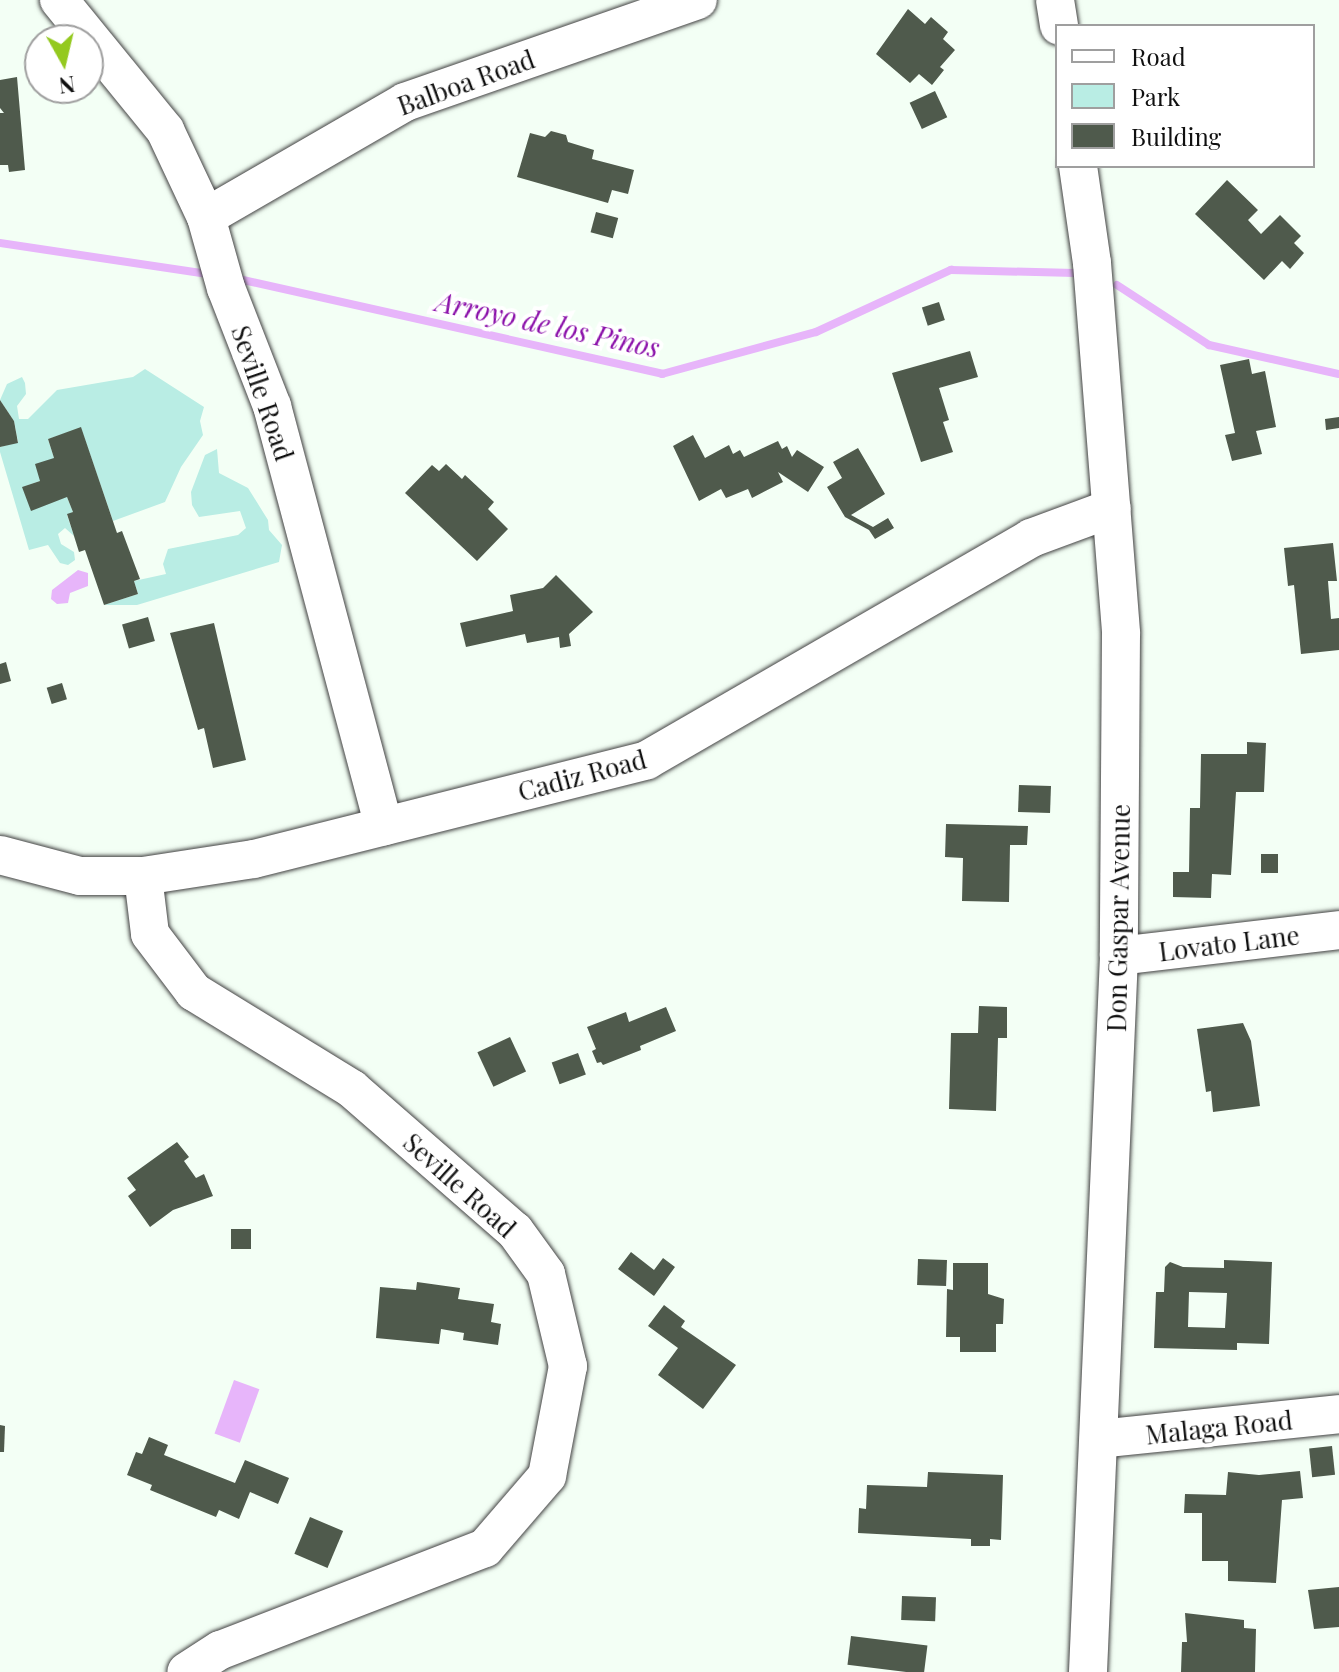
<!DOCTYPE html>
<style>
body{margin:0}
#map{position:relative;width:1339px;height:1672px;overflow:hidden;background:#f3fff5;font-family:"Playfair Display",serif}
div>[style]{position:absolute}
.green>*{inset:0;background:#b9ede4}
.water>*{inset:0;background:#e7b5fa;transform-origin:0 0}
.stream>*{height:8px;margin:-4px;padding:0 4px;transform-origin:4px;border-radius:4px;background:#e7b5fa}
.building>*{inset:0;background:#4f5a4c;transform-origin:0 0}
.roads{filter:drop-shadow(0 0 2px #434343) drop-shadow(0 0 2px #434343)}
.minor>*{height:38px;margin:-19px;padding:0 19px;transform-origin:19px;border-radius:19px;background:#fff}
span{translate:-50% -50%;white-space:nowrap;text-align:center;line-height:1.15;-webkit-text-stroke:8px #fff;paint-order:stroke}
.street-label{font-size:26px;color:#101010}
.water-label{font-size:28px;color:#8b11aa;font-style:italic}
.legend{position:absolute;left:1055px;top:24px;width:260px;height:144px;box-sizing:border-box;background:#fff;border:2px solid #9f9f9f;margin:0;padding:10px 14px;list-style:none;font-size:24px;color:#101010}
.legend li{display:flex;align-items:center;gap:16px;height:40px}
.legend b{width:40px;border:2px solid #9f9f9f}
.north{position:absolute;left:24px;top:24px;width:80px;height:80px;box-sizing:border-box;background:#fff;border:2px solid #9f9f9f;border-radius:50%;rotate:172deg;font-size:22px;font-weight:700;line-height:32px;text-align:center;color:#101010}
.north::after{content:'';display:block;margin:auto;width:28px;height:36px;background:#94c91f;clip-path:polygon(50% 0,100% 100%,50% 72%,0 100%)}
</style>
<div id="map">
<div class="green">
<i style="clip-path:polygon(145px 369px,204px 407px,200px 421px,203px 435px,181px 467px,165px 502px,113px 521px,81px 428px,48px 439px,54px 458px,40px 481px,23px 487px,67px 497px,73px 512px,67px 515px,74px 536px,65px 528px,58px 534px,61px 544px,74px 552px,75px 560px,68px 565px,60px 563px,48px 545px,29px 550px,0 452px,0 447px,18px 442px,14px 421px,0 400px,7px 384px,22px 377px,25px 383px,26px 394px,17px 406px,19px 419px,28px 419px,57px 390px,133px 377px)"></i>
<i style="clip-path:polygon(217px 449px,219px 473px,248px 488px,268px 520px,269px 530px,282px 545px,279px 562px,137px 605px,104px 605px,138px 594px,134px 581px,166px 574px,163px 564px,168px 549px,238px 535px,246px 528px,240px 511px,199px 517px,192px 505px,191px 492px,205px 455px)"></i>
</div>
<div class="water">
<i style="clip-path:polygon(78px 570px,88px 573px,88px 586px,70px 593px,68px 603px,57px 604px,51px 599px,52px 590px)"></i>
<i style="left:234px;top:1380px;width:27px;height:57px;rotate:20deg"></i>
</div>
<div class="stream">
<i style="left:0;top:243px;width:215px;rotate:8.5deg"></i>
<i style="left:234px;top:278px;width:439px;rotate:12.6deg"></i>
<i style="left:662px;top:374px;width:160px;rotate:-15.3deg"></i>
<i style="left:816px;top:332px;width:149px;rotate:-24.7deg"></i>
<i style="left:951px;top:270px;width:124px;rotate:1.4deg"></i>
<i style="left:1117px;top:285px;width:110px;rotate:33.1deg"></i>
<i style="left:1209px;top:345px;width:133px;rotate:12.6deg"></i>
</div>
<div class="building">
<i style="clip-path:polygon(908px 9px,925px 24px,931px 17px,948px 32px,943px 39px,955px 50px,940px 67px,944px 70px,932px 85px,919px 74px,910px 83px,876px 54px)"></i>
<i style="clip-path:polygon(17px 77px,25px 170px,9px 172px,8px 165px,0 165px,0 113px,4px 113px,0 108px,0 80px)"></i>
<i style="left:935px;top:91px;width:29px;height:28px;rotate:65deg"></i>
<i style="clip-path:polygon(551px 131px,566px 135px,568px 142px,594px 150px,592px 159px,634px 170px,628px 194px,612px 190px,608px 203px,517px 177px,530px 133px,545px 137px)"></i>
<i style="clip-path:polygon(1227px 180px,1258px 210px,1248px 220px,1261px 234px,1280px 215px,1301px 236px,1294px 243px,1304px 253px,1290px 269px,1282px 261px,1264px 280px,1195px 214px)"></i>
<i style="left:596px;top:212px;width:23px;height:21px;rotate:15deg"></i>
<i style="left:939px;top:302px;width:19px;height:18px;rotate:72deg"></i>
<i style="clip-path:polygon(970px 351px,978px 377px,939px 388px,949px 420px,943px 422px,953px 452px,921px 462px,892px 373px)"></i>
<i style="clip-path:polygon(1249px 359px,1252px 374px,1265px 371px,1276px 427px,1256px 431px,1262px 454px,1232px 461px,1225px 435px,1235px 433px,1220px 365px)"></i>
<i style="clip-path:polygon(0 400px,14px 421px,18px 443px,0 447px)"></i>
<i style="clip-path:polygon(1339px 417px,1339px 428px,1326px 430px,1325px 419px)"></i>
<i style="clip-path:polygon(81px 427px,117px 533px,122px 531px,140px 579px,134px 581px,138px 594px,104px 605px,85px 550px,79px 552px,74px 536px,67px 514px,73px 512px,67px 497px,31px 511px,22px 487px,40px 481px,35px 464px,54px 458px,48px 439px)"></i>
<i style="clip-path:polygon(693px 435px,705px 458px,729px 445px,733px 454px,740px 450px,744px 457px,778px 441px,782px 449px,787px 446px,792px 457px,797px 450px,824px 467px,808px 492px,778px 472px,783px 482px,752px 498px,748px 489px,726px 498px,721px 489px,699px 501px,673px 446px)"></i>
<i style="clip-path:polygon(858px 448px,885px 494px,851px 515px,873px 527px,888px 518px,894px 528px,875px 539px,869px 530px,845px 517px,827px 487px,842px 478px,833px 462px)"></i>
<i style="clip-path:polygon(446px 464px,462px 479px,465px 475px,494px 502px,488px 509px,508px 529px,477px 561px,405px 493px,432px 465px,439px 471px)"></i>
<i style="clip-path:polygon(1333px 543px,1337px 581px,1328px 581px,1331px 619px,1339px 618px,1339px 650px,1301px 654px,1294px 585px,1288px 586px,1284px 548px)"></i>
<i style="clip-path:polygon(556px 575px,593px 612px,569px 634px,571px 646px,560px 648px,559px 637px,527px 643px,525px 634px,466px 647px,460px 623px,513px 611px,510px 595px,543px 588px)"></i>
<i style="left:148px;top:617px;width:25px;height:27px;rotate:74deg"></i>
<i style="clip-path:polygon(214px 623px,246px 760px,213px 768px,204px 728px,198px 730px,170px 633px)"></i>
<i style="clip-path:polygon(6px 662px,11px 681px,0 684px,0 664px)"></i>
<i style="left:62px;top:683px;width:17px;height:16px;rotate:73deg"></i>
<i style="clip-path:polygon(1247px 742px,1266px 743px,1264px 792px,1236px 792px,1231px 875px,1212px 874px,1211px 898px,1173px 897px,1173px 872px,1189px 872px,1190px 808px,1200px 808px,1201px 754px,1247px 754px)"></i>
<i style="left:1019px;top:785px;width:32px;height:27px;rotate:2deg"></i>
<i style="clip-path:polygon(946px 824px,1028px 826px,1027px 845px,1010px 845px,1009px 902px,962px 901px,963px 858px,945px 857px)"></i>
<i style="left:1261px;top:854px;width:17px;height:19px"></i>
<i style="clip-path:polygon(979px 1006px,1007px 1007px,1007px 1038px,998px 1038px,996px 1111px,949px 1109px,951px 1033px,978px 1033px)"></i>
<i style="clip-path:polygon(666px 1007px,676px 1031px,640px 1046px,641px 1050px,603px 1065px,601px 1062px,597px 1063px,592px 1051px,596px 1049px,587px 1027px,626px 1012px,629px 1022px)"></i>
<i style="clip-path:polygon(1243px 1023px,1251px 1041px,1260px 1106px,1213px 1112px,1211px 1091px,1206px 1092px,1197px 1029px)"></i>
<i style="left:510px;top:1037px;width:38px;height:36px;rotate:65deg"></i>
<i style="left:578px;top:1053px;width:23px;height:28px;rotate:70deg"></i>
<i style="clip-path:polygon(177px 1142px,189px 1157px,184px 1161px,196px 1178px,204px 1174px,213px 1196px,173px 1210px,150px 1227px,128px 1196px,136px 1190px,127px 1178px)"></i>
<i style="left:231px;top:1229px;width:20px;height:20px"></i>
<i style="clip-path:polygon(631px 1252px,654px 1270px,663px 1258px,675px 1267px,654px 1296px,618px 1269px)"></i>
<i style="left:918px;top:1259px;width:29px;height:26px;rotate:2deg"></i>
<i style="clip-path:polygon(evenodd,1224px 1260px,1272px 1262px,1269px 1344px,1237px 1343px,1237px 1350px,1154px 1348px,1156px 1292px,1164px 1292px,1165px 1267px,1170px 1262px,1183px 1267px,1224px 1268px,1224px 1260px,1189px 1292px,1227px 1293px,1225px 1328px,1188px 1327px,1189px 1292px)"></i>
<i style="clip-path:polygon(953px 1263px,988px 1263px,988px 1294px,1004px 1299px,1003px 1324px,996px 1324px,996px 1352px,960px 1352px,960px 1337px,946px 1337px,947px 1289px,953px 1290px)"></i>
<i style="clip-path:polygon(417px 1282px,460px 1288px,458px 1299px,494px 1304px,491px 1322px,501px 1324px,498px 1345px,463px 1340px,464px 1333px,441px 1329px,439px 1344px,376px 1338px,380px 1287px,416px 1290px)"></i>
<i style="clip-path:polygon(664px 1305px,685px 1321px,681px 1327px,736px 1365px,703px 1409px,658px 1375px,678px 1348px,648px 1326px)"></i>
<i style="clip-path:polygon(0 1425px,5px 1426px,4px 1452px,0 1452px)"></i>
<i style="clip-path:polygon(149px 1437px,168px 1445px,164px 1455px,235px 1483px,245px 1460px,289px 1478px,278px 1504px,250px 1492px,239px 1519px,219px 1510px,216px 1517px,150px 1490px,152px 1485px,127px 1475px,136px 1452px,142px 1454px)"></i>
<i style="left:1332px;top:1446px;width:29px;height:23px;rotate:84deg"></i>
<i style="clip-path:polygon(1300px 1471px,1303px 1498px,1282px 1500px,1276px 1583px,1228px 1581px,1228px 1561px,1202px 1561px,1202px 1513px,1184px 1513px,1185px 1494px,1226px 1495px,1228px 1472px,1259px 1475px)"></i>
<i style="clip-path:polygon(928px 1472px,1003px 1475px,1001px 1540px,990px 1539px,990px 1546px,971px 1546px,971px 1539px,858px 1533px,859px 1508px,866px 1509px,867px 1485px,927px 1487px)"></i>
<i style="left:310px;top:1517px;width:36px;height:40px;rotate:23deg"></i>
<i style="clip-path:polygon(1339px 1587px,1339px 1627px,1314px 1629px,1308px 1590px)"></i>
<i style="left:902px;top:1596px;width:34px;height:24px;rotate:2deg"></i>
<i style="clip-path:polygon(1185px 1613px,1244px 1620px,1244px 1628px,1256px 1629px,1255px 1672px,1181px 1672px,1182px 1642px,1187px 1642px)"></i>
<i style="left:851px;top:1636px;width:77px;height:29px;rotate:7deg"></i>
</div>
<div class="roads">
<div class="minor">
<i style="left:59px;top:0;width:168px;rotate:50.8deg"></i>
<i style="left:165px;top:130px;width:96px;rotate:64.8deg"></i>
<i style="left:206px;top:217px;width:74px;rotate:74.3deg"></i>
<i style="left:226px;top:288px;width:127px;rotate:68.7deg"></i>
<i style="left:272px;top:406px;width:435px;rotate:75.1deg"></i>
<i style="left:1055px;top:0;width:26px;rotate:81deg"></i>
<i style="left:1078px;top:166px;width:98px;rotate:81.8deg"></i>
<i style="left:1092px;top:263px;width:372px;rotate:85.5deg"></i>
<i style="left:1121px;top:634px;width:322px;rotate:90.4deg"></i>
<i style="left:1119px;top:956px;width:717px;rotate:92.48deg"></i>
<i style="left:206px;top:217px;width:230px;rotate:-30deg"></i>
<i style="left:405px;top:102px;width:310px;rotate:-19.2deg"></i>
<i style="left:0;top:855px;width:83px;rotate:14.7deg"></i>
<i style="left:80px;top:876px;width:63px"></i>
<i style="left:143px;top:876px;width:112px;rotate:-8.7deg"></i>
<i style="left:254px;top:859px;width:405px;rotate:-14.1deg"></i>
<i style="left:647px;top:760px;width:444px;rotate:-30deg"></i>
<i style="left:1031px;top:538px;width:86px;rotate:-20.3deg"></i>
<i style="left:143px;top:876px;width:58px;rotate:83.1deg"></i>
<i style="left:150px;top:934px;width:73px;rotate:52.8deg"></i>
<i style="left:194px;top:992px;width:185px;rotate:31.5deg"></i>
<i style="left:352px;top:1089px;width:216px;rotate:41.1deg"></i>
<i style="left:515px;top:1231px;width:53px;rotate:54.2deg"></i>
<i style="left:546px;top:1274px;width:95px;rotate:76.6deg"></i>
<i style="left:568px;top:1366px;width:112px;rotate:100.8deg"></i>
<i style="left:547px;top:1476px;width:95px;rotate:130.7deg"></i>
<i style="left:485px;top:1548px;width:284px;rotate:158.9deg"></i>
<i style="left:220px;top:1650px;width:40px;rotate:147.1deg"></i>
<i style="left:1119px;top:956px;width:222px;rotate:-6.7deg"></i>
<i style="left:1099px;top:1439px;width:241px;rotate:-5.9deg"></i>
</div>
</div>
<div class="street-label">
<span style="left:466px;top:82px;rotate:-20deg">Balboa Road</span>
<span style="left:263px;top:393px;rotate:71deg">Seville Road</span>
<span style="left:582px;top:775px;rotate:-15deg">Cadiz Road</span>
<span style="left:1118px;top:918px;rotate:-89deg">Don Gaspar Avenue</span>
<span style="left:1229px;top:943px;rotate:-7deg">Lovato Lane</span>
<span style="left:460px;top:1185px;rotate:42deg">Seville Road</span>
<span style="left:1219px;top:1427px;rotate:-6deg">Malaga Road</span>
</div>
<div class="water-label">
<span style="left:548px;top:324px;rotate:12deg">Arroyo de los Pinos</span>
</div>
<ul class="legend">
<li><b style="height:10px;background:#fff"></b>Road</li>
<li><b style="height:22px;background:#b9ede4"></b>Park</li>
<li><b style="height:22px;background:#4f5a4c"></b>Building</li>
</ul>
<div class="north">N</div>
</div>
